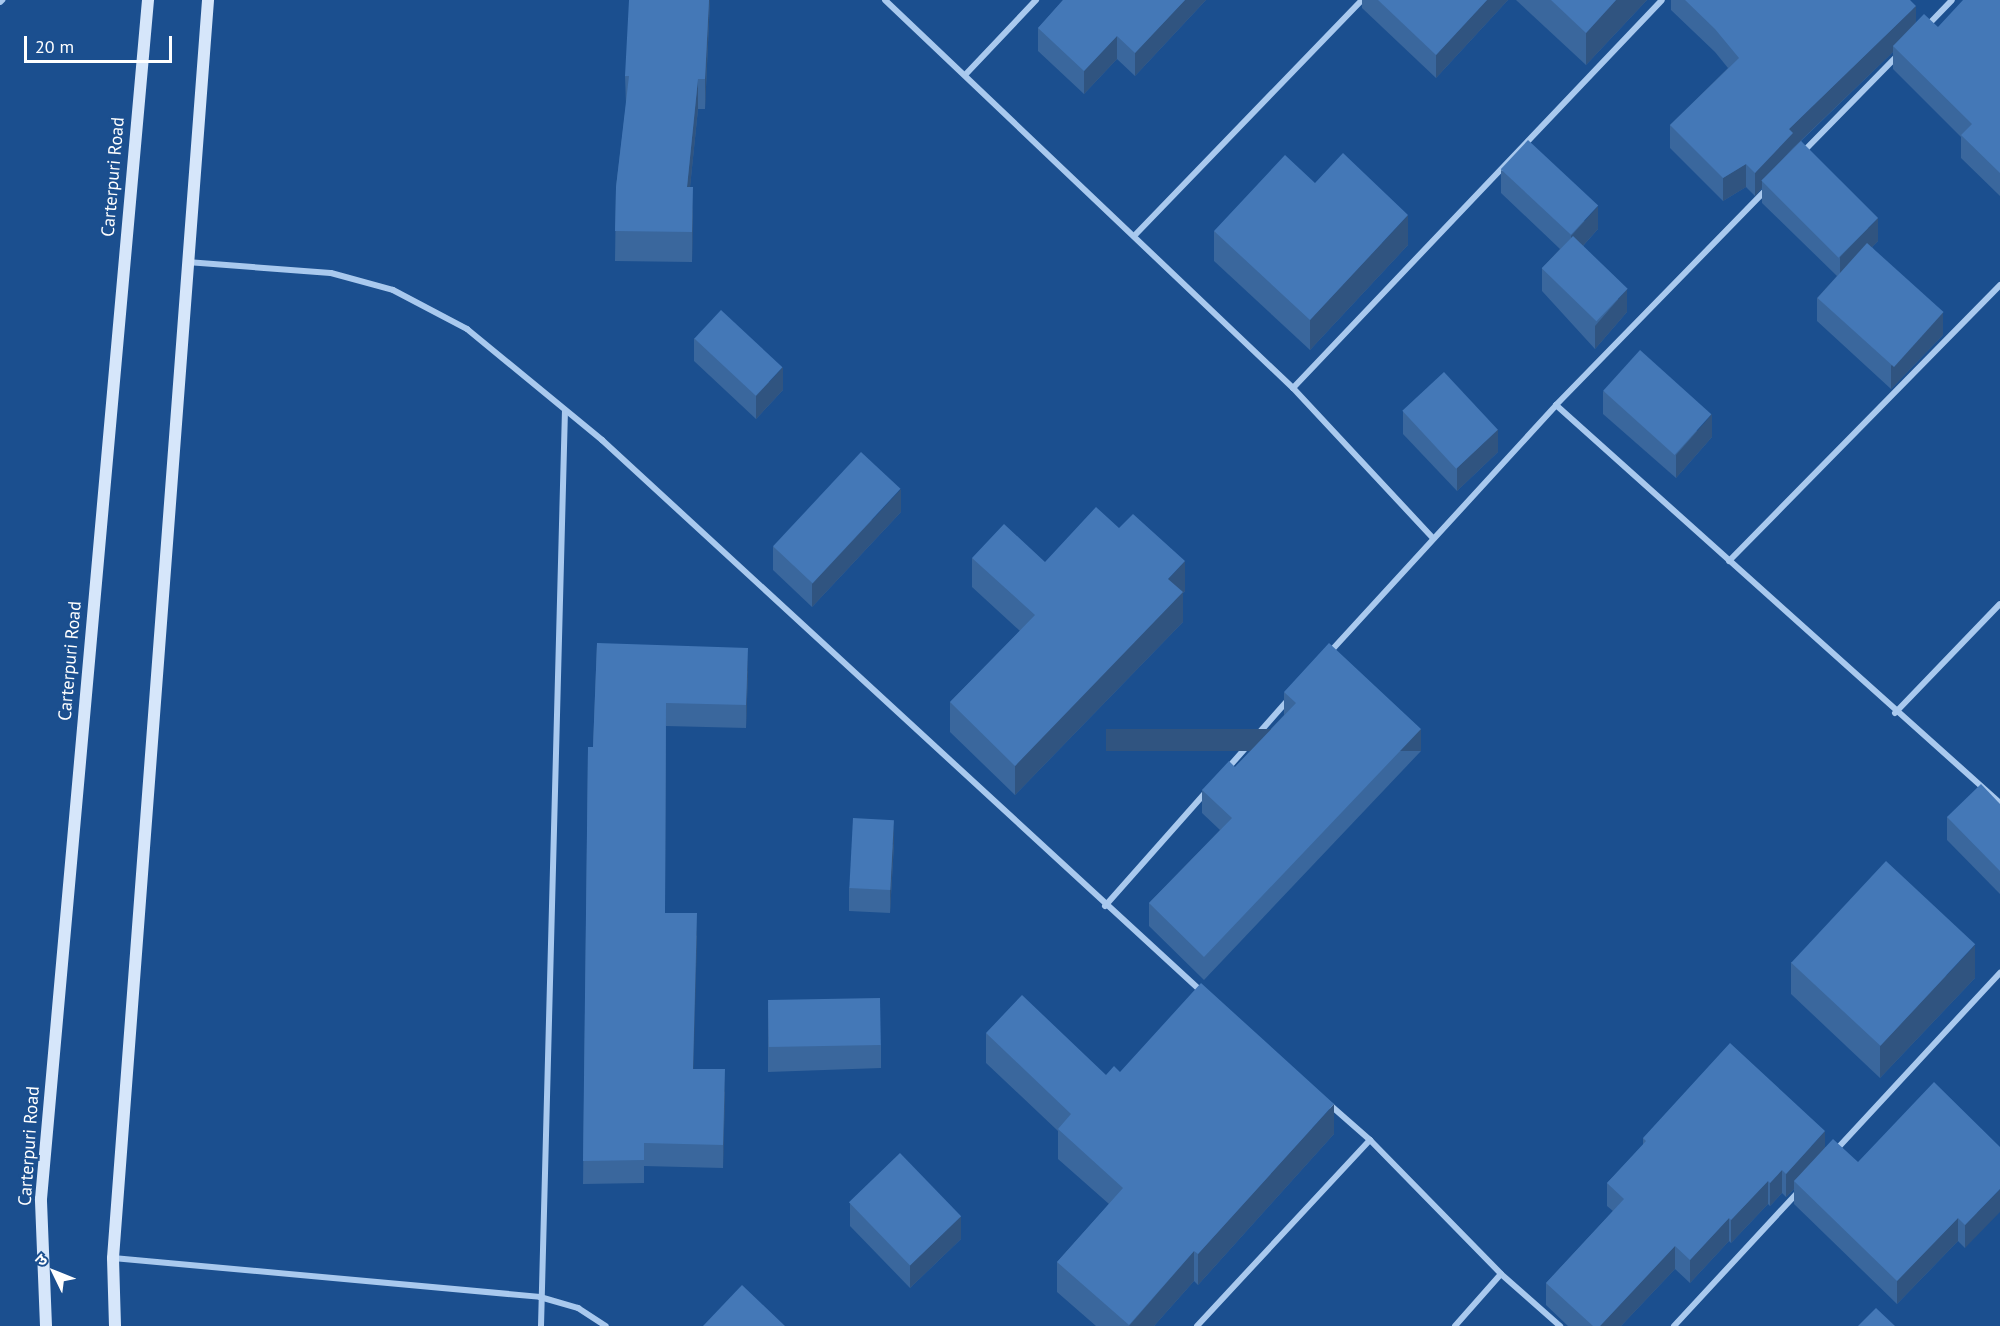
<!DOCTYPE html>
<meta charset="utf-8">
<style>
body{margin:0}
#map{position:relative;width:2000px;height:1326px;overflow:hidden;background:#1b4f8f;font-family:"PT Sans","Noto Sans Devanagari",sans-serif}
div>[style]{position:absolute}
.service>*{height:4.5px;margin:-2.25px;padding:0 2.25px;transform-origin:2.25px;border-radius:2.25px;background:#a9c9ee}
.minor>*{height:6px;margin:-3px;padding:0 3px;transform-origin:3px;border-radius:3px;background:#a9c9ee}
.secondary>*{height:12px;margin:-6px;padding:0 6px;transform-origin:6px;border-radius:6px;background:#d6e6fa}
.wall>*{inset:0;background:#3a679d}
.shaded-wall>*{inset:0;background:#305480;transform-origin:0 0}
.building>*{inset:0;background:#4478b7;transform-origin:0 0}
span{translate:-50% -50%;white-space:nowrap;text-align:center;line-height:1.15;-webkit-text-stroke:4.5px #1b4f8f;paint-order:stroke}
.street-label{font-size:18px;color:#fff}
.north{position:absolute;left:24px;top:1242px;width:60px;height:60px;-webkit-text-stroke:4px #1b4f8f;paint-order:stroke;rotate:313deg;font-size:16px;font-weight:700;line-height:24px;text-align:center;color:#fff}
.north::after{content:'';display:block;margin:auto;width:21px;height:27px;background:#fff;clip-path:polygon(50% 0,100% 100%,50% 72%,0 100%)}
.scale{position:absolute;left:24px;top:36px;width:148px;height:27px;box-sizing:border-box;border:3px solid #fff;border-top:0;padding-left:8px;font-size:18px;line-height:21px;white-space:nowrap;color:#fff;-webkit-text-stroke:4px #1b4f8f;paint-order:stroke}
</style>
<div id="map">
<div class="service">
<i style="left:0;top:2px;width:3px;rotate:-45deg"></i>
</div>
<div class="minor">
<i style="left:885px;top:0;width:563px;rotate:43.56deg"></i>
<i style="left:1293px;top:388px;width:204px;rotate:47deg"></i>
<i style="left:1926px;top:27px;width:37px;rotate:-46deg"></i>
<i style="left:966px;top:74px;width:102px;rotate:-46.6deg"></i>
<i style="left:1802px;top:153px;width:137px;rotate:-45.6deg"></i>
<i style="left:1136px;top:234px;width:325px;rotate:-46deg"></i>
<i style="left:187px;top:262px;width:144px;rotate:4.4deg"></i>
<i style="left:331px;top:273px;width:64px;rotate:15.3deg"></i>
<i style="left:393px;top:290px;width:84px;rotate:27.8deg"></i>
<i style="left:467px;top:329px;width:175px;rotate:39.4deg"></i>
<i style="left:602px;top:440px;width:815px;rotate:42.61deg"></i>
<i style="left:1293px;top:388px;width:535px;rotate:-46.44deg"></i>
<i style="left:1556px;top:405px;width:596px;rotate:41.87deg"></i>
<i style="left:1729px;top:561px;width:387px;rotate:-45.5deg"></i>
<i style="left:1330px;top:652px;width:335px;rotate:-47.5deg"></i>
<i style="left:1556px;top:405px;width:303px;rotate:-45.7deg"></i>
<i style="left:1895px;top:713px;width:151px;rotate:-46.1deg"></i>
<i style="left:1227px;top:769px;width:92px;rotate:-48.5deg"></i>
<i style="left:1105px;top:906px;width:152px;rotate:-48.5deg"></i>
<i style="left:1329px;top:1104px;width:55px;rotate:41.3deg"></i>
<i style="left:1370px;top:1140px;width:187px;rotate:45.6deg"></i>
<i style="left:1501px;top:1274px;width:79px;rotate:41.4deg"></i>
<i style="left:1835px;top:1151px;width:243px;rotate:-47.2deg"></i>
<i style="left:113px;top:1258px;width:429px;rotate:5.2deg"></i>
<i style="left:540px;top:1297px;width:40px;rotate:16deg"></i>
<i style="left:578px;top:1308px;width:33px;rotate:33deg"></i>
<i style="left:541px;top:1326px;width:916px;rotate:-88.5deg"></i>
<i style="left:1197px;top:1326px;width:254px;rotate:-47.1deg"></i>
<i style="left:1455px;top:1326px;width:69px;rotate:-48.5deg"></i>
<i style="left:1674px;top:1326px;width:183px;rotate:-47.2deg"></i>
</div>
<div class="secondary">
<i style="left:46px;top:1326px;width:127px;rotate:-92.3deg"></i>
<i style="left:41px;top:1199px;width:1204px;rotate:-84.9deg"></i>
<i style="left:115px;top:1326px;width:68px;rotate:-91.7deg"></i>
<i style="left:113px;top:1258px;width:1262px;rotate:-85.68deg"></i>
</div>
<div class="wall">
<i style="clip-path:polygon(710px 0,705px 109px,698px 109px,690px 187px,693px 217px,692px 262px,615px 261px,616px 187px,626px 105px,625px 76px)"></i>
<i style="clip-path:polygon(1063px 0,1206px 0,1135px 76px,1117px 59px,1084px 94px,1038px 51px,1038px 28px)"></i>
<i style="clip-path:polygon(1362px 0,1508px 0,1436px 78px,1362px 8px)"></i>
<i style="clip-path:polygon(1516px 0,1647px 0,1586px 65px)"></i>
<i style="clip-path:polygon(1671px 0,1910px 0,1916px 22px,1938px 27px,2000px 0,2000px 196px,1961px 158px,1961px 137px,1893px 69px,1893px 52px,1801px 141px,1878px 241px,1872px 247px,1943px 335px,1891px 389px,1817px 321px,1817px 298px,1837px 276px,1762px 203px,1762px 188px,1755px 196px,1746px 187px,1723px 201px,1670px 148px,1670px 125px,1728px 68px,1715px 52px,1671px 10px)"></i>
<i style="clip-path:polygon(1501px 170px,1598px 229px,1583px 246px,1627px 312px,1595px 349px,1542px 291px,1542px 268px,1560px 249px,1501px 193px)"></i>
<i style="clip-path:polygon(1214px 231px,1408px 245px,1310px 350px,1214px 261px)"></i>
<i style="clip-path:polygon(694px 338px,783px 390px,756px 419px,694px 361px)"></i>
<i style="clip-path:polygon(1603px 391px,1712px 437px,1676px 478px,1603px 414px)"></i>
<i style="clip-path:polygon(1403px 411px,1498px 452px,1457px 491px,1403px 434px)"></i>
<i style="clip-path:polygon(901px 512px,812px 607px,773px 570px,773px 547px)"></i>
<i style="clip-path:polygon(972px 558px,1185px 591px,1183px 593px,1183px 622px,1015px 795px,950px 732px,950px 702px,1020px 631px,972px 587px)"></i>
<i style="clip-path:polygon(597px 643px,748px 671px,746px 728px,666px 726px,665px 913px,697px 936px,693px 1069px,725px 1092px,723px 1168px,644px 1166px,644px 1183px,583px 1184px,588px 747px,593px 747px)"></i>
<i style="clip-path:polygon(1284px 692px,1421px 751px,1204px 980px,1149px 926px,1149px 903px,1220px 830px,1202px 813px,1202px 790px,1235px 767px,1284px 715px)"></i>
<i style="clip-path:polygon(2000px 804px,2000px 894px,1947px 840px,1947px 817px)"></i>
<i style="clip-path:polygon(894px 843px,890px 913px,849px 911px,849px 888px)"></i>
<i style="clip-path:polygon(1791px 962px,1975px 978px,1880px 1078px,1791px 994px)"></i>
<i style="clip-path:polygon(768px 1003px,881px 1045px,881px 1068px,768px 1072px)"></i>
<i style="clip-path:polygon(986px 1033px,1106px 1075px,1120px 1072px,1334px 1134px,1198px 1285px,1194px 1281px,1154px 1326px,1096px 1326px,1057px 1292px,1057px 1262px,1109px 1204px,1058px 1159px,1058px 1131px,986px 1063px)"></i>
<i style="clip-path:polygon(1643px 1138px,1825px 1147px,1858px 1162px,2000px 1147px,1965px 1248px,1958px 1241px,1897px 1304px,1794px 1204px,1794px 1189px,1786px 1197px,1782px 1193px,1770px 1206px,1768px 1204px,1731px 1243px,1729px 1241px,1690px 1283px,1675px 1269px,1621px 1326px,1568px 1326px,1546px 1305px,1546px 1283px,1613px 1211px,1607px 1206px,1607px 1183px,1643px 1145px)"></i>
<i style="clip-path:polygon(850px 1203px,961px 1239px,910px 1288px,850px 1226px)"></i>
</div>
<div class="shaded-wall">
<i style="clip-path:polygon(709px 0,710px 0,705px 109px,705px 79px)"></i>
<i style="clip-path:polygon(1185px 0,1206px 0,1135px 76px,1135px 53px)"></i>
<i style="clip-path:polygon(1487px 0,1508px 0,1436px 78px,1436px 55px)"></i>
<i style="clip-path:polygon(1616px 0,1647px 0,1586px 65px,1586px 33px)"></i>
<i style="clip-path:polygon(1916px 6px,1916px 29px,1893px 46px,1893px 52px,1793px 148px,1762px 181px,1762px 188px,1755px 196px,1755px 173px,1789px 129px)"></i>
<i style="clip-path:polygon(1117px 36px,1117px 59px,1084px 94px,1084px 71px)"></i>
<i style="clip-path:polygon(698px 79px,698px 109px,687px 217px,687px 187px)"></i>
<i style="clip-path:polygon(1746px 164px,1746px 187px,1723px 201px,1723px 178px)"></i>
<i style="clip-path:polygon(693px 187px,693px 217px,692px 262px,692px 232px)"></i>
<i style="clip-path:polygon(1598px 206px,1598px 229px,1571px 259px,1571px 236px)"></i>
<i style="clip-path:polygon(1408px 215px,1408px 245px,1310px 350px,1310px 320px)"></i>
<i style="clip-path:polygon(1878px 218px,1878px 241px,1840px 280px,1840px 257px)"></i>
<i style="clip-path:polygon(1627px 289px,1627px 312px,1595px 349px,1595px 326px)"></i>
<i style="clip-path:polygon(1943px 312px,1943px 335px,1891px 389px,1891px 366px)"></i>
<i style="clip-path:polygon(783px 367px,783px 390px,756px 419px,756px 396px)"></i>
<i style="clip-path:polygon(1712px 414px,1712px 437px,1676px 478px,1676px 455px)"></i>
<i style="clip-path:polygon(1498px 429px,1498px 452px,1457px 491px,1457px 468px)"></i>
<i style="clip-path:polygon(901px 489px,901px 512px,812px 607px,812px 584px)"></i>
<i style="clip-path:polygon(1185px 561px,1185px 591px,1183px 593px,1183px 622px,1015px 795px,1015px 766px,1168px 579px)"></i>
<i style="clip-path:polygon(748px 648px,748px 671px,746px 728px,746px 705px)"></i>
<i style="left:1421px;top:729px;width:22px;height:315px;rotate:90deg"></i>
<i style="clip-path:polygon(894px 820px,894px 843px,890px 913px,890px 891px)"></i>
<i style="clip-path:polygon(697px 913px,697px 936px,693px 1092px,693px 1069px)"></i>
<i style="clip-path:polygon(1975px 945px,1975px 978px,1880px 1078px,1880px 1046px)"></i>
<i style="clip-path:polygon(725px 1069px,725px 1092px,723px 1168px,723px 1145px)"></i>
<i style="clip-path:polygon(1334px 1104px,1334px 1134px,1198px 1285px,1198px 1254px)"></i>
<i style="clip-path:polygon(1825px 1131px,1825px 1154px,1794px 1181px,1794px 1189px,1786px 1197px,1786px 1174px)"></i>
<i style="clip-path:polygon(1782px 1170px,1782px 1193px,1770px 1206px,1770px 1183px)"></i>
<i style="clip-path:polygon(1768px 1181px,1768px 1204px,1731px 1243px,1731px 1220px)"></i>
<i style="clip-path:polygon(2000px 1189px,2000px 1212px,1965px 1248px,1965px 1225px)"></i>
<i style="clip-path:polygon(961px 1216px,961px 1239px,910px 1288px,910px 1265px)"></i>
<i style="clip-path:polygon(1729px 1218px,1729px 1241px,1690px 1283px,1690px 1260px)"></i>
<i style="clip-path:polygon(1958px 1218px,1958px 1241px,1897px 1304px,1897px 1281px)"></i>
<i style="clip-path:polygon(1675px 1246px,1675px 1269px,1621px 1326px,1600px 1326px)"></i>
<i style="clip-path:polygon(1194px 1251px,1194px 1281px,1154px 1326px,1129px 1326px)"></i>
</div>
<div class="building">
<i style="clip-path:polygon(629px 0,709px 0,705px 79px,698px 79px,687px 187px,693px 187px,692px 232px,615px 231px,616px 187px,629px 76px,625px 76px)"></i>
<i style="clip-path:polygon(1063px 0,1185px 0,1135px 53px,1117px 36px,1084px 71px,1038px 28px)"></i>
<i style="clip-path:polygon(1378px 0,1487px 0,1436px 55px)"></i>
<i style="clip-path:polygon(1551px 0,1616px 0,1586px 33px)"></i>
<i style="clip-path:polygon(1685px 0,1910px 0,1916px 6px,1789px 129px,1793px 133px,1755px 173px,1746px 164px,1723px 178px,1670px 125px,1739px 58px,1715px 29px)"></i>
<i style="clip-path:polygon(1963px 0,2000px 0,2000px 173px,1961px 135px,1972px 124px,1893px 46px,1924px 14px,1938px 27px)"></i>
<i style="left:1528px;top:140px;width:96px;height:40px;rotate:43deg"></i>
<i style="left:1801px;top:141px;width:109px;height:56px;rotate:45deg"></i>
<i style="clip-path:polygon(1343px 153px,1408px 215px,1310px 320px,1214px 231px,1285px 155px,1315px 183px)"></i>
<i style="left:1573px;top:236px;width:76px;height:45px;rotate:44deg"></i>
<i style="left:1867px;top:243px;width:103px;height:74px;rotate:42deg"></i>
<i style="left:721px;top:310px;width:84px;height:39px;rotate:43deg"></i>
<i style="left:1640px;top:350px;width:96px;height:55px;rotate:42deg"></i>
<i style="left:1444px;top:372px;width:79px;height:57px;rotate:47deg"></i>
<i style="left:861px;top:452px;width:54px;height:129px;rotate:43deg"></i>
<i style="clip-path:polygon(1096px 507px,1119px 528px,1133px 514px,1185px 561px,1168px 579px,1183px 592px,1015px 766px,950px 702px,1035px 615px,972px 558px,1004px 524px,1045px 562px)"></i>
<i style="clip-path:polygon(597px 643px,748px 648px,746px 705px,666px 703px,665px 913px,697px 913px,693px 1069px,725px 1069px,723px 1145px,644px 1143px,644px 1160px,583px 1161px,588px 747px,593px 747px)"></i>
<i style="clip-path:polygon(1329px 643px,1421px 729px,1204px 957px,1149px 903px,1232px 818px,1202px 790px,1229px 761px,1235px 767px,1296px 703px,1284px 692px)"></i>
<i style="clip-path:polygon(1981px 784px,2000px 804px,2000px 871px,1947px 817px)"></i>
<i style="left:853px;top:818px;width:41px;height:70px;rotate:3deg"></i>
<i style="left:1886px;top:861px;width:122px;height:139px;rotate:43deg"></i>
<i style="clip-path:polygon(1201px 983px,1334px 1104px,1198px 1254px,1194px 1251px,1129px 1325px,1057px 1262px,1123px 1188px,1058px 1129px,1071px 1114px,986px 1033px,1022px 995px,1106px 1075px,1114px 1066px,1120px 1072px)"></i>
<i style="left:880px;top:998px;width:47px;height:112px;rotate:89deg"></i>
<i style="clip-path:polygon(1730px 1043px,1825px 1131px,1786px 1174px,1782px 1170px,1770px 1183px,1768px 1181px,1731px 1220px,1729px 1218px,1690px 1260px,1675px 1246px,1600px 1326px,1593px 1326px,1546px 1283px,1624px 1199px,1607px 1183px,1646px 1141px,1643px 1138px)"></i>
<i style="clip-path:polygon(1934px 1082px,2000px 1147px,2000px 1189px,1965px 1225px,1958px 1218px,1897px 1281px,1794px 1181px,1833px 1139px,1858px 1162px)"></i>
<i style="left:900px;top:1153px;width:88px;height:71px;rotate:46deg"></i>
<i style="clip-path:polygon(742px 1285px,785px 1326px,703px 1326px)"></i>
<i style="clip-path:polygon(1876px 1308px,1895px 1326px,1858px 1326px)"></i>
</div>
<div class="street-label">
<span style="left:113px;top:177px;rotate:-85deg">Carterpuri Road</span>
<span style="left:70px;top:661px;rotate:-85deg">Carterpuri Road</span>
<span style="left:29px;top:1146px;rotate:-86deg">Carterpuri Road</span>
</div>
<div class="north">उ</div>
<div class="scale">20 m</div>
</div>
